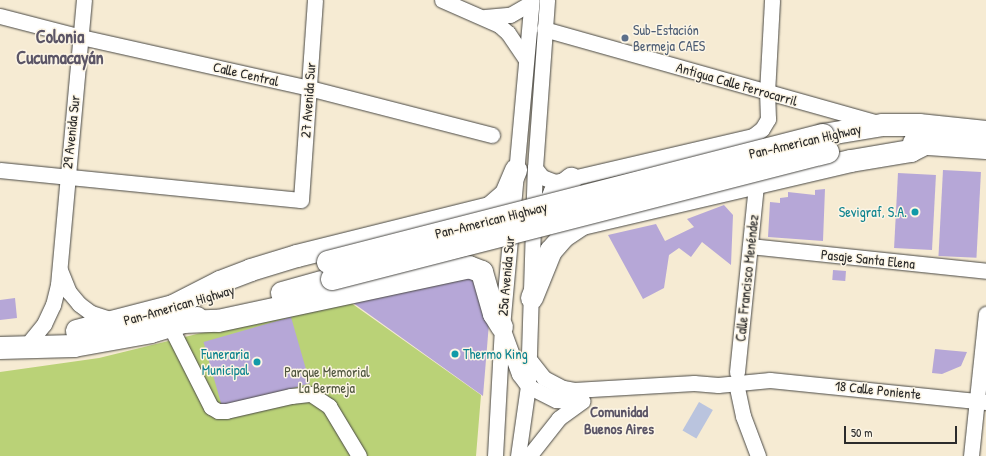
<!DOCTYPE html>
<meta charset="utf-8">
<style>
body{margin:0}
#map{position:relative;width:986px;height:456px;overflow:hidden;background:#f6ebd3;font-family:"Patrick Hand",sans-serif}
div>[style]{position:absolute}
.industrial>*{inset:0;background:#bac4de;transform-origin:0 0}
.green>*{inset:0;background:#bad277}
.building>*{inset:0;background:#b6a7d7;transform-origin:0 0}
.roads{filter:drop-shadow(0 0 1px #494844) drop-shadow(0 0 1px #494844)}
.minor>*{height:15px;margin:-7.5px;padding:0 7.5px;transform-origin:7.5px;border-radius:7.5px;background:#fff}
.highway>*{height:22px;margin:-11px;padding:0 11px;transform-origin:11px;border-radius:11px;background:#fff}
.bridges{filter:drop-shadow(0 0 1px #494844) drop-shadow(0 0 1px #494844)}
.highway-bridge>*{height:22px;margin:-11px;padding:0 11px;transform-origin:11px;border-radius:11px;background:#fff}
.dots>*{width:11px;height:11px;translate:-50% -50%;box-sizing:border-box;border:2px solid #fcf5e5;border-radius:50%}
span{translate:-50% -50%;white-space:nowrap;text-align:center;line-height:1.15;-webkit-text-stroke:3px #fcf5e5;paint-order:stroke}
.service-label{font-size:14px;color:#4e5e75}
.left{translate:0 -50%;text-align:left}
.street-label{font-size:14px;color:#2b2b2b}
.culture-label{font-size:14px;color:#0d838f}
.right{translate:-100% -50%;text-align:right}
.park-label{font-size:14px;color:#4f553e}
.neighbourhood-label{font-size:15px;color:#5c5667;font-weight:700}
.district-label{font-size:18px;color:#5c5667;font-weight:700}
.scale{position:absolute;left:844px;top:426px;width:113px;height:18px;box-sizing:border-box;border:2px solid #2b2b2b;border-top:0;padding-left:5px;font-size:12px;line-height:14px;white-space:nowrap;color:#2b2b2b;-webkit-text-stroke:3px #fcf5e5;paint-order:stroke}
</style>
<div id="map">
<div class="industrial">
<i style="left:699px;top:402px;width:16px;height:33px;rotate:30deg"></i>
</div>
<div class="green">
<i style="clip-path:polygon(344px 298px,481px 395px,476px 456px,0 456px,0 372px,99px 358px)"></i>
</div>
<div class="building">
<i style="left:943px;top:170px;width:38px;height:86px;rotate:3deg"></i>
<i style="left:898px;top:173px;width:38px;height:75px;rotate:3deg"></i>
<i style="clip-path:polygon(825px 189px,823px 241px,768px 237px,770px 202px,780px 203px,780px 198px,788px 197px,788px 192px,815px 195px,815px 190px)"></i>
<i style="clip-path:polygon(724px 205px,733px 215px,731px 265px,702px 242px,691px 257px,679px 248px,669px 255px,664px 288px,643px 299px,608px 235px,656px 224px,665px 241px,694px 227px,687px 219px)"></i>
<i style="left:833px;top:270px;width:13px;height:10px;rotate:4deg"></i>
<i style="clip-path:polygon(458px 271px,483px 287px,490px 311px,483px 396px,345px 297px)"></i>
<i style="clip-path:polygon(15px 298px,17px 318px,0 320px,0 300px)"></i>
<i style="left:291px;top:317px;width:69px;height:91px;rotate:74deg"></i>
<i style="clip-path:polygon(935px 349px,945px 350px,967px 352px,961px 366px,942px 374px,932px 373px)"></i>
</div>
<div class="roads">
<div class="minor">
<i style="left:442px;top:0;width:62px;rotate:23.7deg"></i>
<i style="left:499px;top:25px;width:12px;rotate:42deg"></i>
<i style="left:508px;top:33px;width:30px;rotate:56deg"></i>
<i style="left:0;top:16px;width:84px;rotate:14.5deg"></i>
<i style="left:81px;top:37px;width:234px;rotate:12.6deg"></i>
<i style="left:309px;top:88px;width:189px;rotate:14.4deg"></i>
<i style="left:485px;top:17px;width:25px;rotate:-5deg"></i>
<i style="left:510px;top:15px;width:24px;rotate:-30deg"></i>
<i style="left:544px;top:29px;width:347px;rotate:15.7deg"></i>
<i style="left:535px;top:168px;width:11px;rotate:52deg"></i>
<i style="left:542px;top:177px;width:14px;rotate:21deg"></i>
<i style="left:555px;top:182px;width:203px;rotate:-13.1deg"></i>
<i style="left:753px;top:136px;width:11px;rotate:-38deg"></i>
<i style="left:762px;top:129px;width:12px;rotate:-59deg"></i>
<i style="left:768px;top:119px;width:26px;rotate:-92deg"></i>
<i style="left:767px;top:93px;width:93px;rotate:-86.9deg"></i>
<i style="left:0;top:170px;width:302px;rotate:5.7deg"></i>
<i style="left:301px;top:200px;width:200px;rotate:-86deg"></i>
<i style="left:750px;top:246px;width:237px;rotate:6deg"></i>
<i style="left:60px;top:270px;width:24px;rotate:68deg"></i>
<i style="left:69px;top:292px;width:16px;rotate:50deg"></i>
<i style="left:79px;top:304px;width:15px;rotate:37deg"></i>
<i style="left:91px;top:313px;width:25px;rotate:18deg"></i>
<i style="left:170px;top:326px;width:91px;rotate:63.2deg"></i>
<i style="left:211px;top:407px;width:8px;rotate:30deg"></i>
<i style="left:218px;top:411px;width:8px"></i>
<i style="left:226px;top:411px;width:67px;rotate:-13deg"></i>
<i style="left:291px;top:396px;width:20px;rotate:-6deg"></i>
<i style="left:311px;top:394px;width:22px;rotate:34deg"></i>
<i style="left:329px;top:406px;width:58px;rotate:59deg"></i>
<i style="left:503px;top:330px;width:47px;rotate:70deg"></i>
<i style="left:519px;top:374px;width:15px;rotate:53deg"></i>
<i style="left:528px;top:386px;width:31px;rotate:27deg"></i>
<i style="left:556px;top:400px;width:24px;rotate:5deg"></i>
<i style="left:31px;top:340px;width:21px;rotate:-51deg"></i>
<i style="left:44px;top:324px;width:21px;rotate:-65deg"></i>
<i style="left:53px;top:305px;width:21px;rotate:-76deg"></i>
<i style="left:58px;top:285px;width:286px;rotate:-84.8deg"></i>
<i style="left:529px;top:359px;width:24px;rotate:52deg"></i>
<i style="left:544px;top:378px;width:21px;rotate:28deg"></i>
<i style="left:563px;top:388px;width:11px;rotate:10deg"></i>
<i style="left:574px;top:390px;width:120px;rotate:-3.3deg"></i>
<i style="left:694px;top:383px;width:24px;rotate:5deg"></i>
<i style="left:718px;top:385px;width:52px;rotate:-5.5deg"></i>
<i style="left:770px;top:380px;width:217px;rotate:5.8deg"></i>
<i style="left:737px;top:372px;width:189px;rotate:-84.2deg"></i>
<i style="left:736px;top:383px;width:34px;rotate:78deg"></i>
<i style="left:743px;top:416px;width:43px;rotate:69.4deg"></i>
<i style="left:495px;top:456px;width:129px;rotate:-86.9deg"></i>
<i style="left:502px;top:327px;width:328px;rotate:-84.8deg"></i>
<i style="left:518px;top:456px;width:71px;rotate:-81.9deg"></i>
<i style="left:528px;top:386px;width:218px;rotate:-88.2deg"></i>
<i style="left:535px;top:168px;width:168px;rotate:-85.9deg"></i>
<i style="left:529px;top:456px;width:48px;rotate:-51.7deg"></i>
<i style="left:559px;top:418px;width:29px;rotate:-36deg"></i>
<i style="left:971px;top:456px;width:143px;rotate:-84deg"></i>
</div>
<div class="highway">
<i style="left:823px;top:135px;width:61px;rotate:-9.5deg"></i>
<i style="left:883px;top:125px;width:36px"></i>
<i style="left:919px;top:125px;width:67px;rotate:6deg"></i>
<i style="left:914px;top:143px;width:72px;rotate:4deg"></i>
<i style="left:558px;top:219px;width:12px;rotate:-121deg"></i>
<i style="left:552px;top:209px;width:10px;rotate:-90deg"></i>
<i style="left:552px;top:199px;width:8px;rotate:-67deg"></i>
<i style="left:555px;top:192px;width:21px;rotate:-39deg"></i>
<i style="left:282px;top:293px;width:52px;rotate:-15.6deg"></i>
<i style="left:532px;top:298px;width:51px;rotate:-68deg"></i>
<i style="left:551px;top:251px;width:18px;rotate:-49deg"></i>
<i style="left:563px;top:237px;width:23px;rotate:-34deg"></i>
<i style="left:582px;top:224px;width:276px;rotate:-13.2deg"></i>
<i style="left:851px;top:161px;width:61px;rotate:-9.5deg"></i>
<i style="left:911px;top:151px;width:20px;rotate:-27deg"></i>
<i style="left:171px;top:307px;width:55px;rotate:-27deg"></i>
<i style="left:220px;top:282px;width:33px;rotate:-21deg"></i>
<i style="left:251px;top:270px;width:48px;rotate:-16.9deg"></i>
<i style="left:297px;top:256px;width:199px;rotate:-14deg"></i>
<i style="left:490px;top:208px;width:21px;rotate:-41deg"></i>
<i style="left:506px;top:194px;width:26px;rotate:-67deg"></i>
<i style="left:183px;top:322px;width:35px;rotate:-2deg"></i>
<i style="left:218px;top:321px;width:257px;rotate:-12.1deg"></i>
<i style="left:469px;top:267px;width:14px;rotate:21deg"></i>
<i style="left:482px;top:272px;width:44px;rotate:74.1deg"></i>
<i style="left:494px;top:314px;width:15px;rotate:58deg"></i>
<i style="left:77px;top:331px;width:112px;rotate:-14.5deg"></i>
<i style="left:0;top:348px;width:74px;rotate:-1.5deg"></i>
<i style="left:74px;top:346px;width:78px;rotate:-10.3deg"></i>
<i style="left:151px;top:332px;width:48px;rotate:-16.9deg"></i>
</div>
</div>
<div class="bridges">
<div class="highway-bridge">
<i style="left:328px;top:262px;width:511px;rotate:-14.39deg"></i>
<i style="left:332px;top:279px;width:512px;rotate:-14.36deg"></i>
</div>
</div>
<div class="dots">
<i style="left:625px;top:38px;background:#5c6f8a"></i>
<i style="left:915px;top:212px;background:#0f9aa8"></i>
<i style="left:455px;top:354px;background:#0f9aa8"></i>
<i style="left:257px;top:362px;background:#0f9aa8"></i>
</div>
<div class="service-label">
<span class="left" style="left:633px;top:38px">Sub-Estación<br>Bermeja CAES</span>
</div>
<div class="street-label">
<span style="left:246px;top:74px;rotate:13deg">Calle Central</span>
<span style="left:737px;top:84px;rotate:16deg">Antigua Calle Ferrocarril</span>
<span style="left:308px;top:100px;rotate:-86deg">27 Avenida Sur</span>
<span style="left:71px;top:132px;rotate:-84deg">29 Avenida Sur</span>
<span style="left:805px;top:141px;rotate:-13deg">Pan-American Highway</span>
<span style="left:491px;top:220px;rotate:-14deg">Pan-American Highway</span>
<span style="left:868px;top:259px;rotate:6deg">Pasaje Santa Elena</span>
<span style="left:506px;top:276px;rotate:-85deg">25a Avenida Sur</span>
<span style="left:747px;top:278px;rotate:-84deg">Calle Francisco Menéndez</span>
<span style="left:179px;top:305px;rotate:-16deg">Pan-American Highway</span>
<span style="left:878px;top:390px;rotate:6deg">18 Calle Poniente</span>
</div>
<div class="culture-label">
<span class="right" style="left:907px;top:212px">Sevigraf, S.A.</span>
<span class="right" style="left:249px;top:362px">Funeraria<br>Municipal</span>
<span class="left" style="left:463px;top:354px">Thermo King</span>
</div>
<div class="park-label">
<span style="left:327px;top:380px">Parque Memorial<br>La Bermeja</span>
</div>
<div class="neighbourhood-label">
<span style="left:619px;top:420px">Comunidad<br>Buenos Aires</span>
</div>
<div class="district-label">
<span style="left:60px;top:48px">Colonia<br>Cucumacayán</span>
</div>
<div class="scale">50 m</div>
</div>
